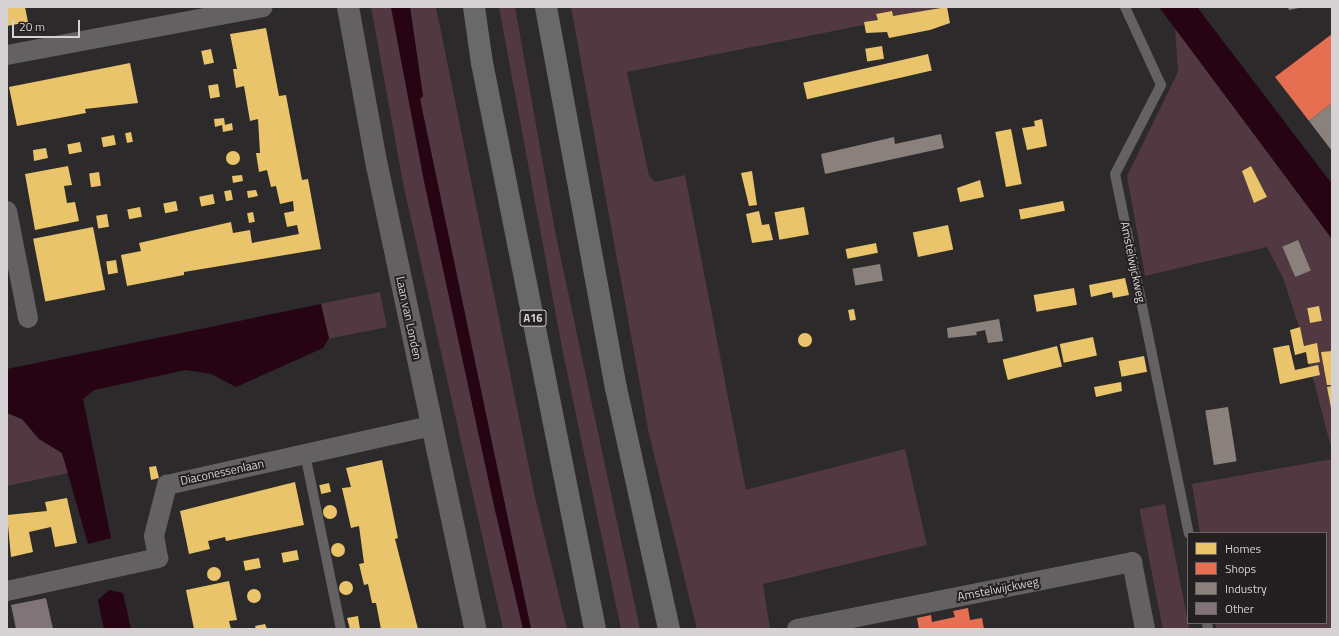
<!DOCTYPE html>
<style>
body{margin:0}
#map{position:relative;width:1339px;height:636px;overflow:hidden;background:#2d2a2b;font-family:"Titillium Web",sans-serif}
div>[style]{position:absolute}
.green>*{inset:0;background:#513841;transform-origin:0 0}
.water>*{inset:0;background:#260413}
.homes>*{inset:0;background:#e9c46a;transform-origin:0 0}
.round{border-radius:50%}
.shops>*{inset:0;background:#e76f51}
.industry>*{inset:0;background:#8a817c;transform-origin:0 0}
.building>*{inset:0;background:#807478}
.service>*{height:10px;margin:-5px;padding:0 5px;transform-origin:5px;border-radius:5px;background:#636161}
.minor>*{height:20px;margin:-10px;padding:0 10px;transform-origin:10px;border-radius:10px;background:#636161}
.tertiary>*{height:22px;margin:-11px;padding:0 11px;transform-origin:11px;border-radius:11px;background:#636161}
.motorway>*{height:22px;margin:-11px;padding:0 11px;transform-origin:11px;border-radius:11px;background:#6a6969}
span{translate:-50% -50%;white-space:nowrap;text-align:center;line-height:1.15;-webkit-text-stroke:4px #241f21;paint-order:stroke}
.shield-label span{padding:1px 3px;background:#241f21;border:1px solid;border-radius:3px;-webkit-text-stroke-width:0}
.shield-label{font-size:11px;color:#d6d2d3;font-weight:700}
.street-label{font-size:12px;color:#d6d2d3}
.frame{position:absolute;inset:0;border:8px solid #d6d2d3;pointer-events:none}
.legend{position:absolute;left:1187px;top:532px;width:140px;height:92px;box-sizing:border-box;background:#241f21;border:1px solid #6b6768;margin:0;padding:5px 7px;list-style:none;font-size:12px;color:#d6d2d3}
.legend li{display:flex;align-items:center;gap:8px;height:20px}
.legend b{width:20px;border:1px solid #6b6768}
.scale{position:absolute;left:12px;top:20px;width:68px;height:18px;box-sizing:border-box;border:2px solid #d6d2d3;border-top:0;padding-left:5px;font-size:12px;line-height:14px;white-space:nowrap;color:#d6d2d3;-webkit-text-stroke:3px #241f21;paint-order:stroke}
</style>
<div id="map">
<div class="green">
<i style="clip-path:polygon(371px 7px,391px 7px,424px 181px,523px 629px,503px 629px,403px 183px)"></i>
<i style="clip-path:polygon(410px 7px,436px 7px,535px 497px,567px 629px,531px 629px,420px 99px,423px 96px)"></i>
<i style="clip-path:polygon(499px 7px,515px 7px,555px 231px,640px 629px,621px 629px,562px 348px)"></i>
<i style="clip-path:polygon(571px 7px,954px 7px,627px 72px,649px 176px,655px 182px,685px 175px,746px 490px,905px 449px,927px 545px,763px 584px,770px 629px,697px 629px,649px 434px)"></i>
<i style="clip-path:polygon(1175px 28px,1332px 239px,1332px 451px,1302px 336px,1283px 278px,1267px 247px,1145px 276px,1127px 176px,1178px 72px)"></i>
<i style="left:380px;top:292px;width:36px;height:60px;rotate:79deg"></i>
<i style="clip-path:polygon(7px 413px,22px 419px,39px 439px,62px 453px,68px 473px,7px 486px)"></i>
<i style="clip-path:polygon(1332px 459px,1332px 629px,1217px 629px,1215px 623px,1326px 623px,1326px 533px,1200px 533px,1192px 484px)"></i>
<i style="left:1165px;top:504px;width:127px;height:26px;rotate:79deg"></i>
</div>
<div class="water">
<i style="clip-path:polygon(391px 7px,410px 7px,423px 96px,420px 99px,531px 629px,523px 629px,494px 506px,424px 181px)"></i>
<i style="clip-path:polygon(1159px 7px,1197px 7px,1332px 184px,1332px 239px)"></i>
<i style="clip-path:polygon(321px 304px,329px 338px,323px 348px,236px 387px,211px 374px,186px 370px,94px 390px,83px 399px,111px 538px,88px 544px,62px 453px,39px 439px,22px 419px,7px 413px,7px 369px)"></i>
<i style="clip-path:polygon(109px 590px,123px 593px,131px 629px,104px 629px,98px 600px)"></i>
</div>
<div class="homes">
<i style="clip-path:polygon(7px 7px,25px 7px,28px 22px,7px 26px)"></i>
<i style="clip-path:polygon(947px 7px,950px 23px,930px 30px,889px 38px,887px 32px,866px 33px,864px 22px,878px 20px,876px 14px,892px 11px,893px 16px)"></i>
<i style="clip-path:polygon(266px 28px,279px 96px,286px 95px,302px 180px,308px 179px,321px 249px,184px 272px,184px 275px,127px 286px,121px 255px,141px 251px,139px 243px,231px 222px,233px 233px,250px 230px,252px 243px,299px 234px,297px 225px,287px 227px,284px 213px,294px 211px,293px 201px,280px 204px,276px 186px,271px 187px,267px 170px,259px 172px,256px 153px,260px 153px,258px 119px,250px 121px,244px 86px,236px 88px,233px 69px,237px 69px,230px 34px)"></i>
<i style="left:882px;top:46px;width:13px;height:17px;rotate:81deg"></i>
<i style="left:211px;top:49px;width:14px;height:10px;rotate:78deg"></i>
<i style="left:928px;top:54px;width:17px;height:128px;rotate:77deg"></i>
<i style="clip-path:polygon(130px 63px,138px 103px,85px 109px,86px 113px,17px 126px,9px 87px)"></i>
<i style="left:218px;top:84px;width:13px;height:10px;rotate:81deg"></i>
<i style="clip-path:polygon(224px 118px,225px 125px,232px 123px,233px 130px,223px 132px,222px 125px,215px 127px,214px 119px)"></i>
<i style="clip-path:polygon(1042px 119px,1047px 146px,1027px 150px,1022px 128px,1035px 126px,1034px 121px)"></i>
<i style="left:1011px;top:129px;width:56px;height:16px;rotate:79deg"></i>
<i style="left:131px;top:132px;width:10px;height:6px;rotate:79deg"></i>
<i style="left:114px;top:135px;width:10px;height:13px;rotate:79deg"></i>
<i style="left:80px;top:142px;width:10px;height:13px;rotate:79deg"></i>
<i style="clip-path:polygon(46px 148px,48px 158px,34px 161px,33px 150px)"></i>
<i class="round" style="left:226px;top:151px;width:14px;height:14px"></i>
<i style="clip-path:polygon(68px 166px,72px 185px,64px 186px,67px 203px,75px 202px,79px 221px,35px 230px,25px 174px)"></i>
<i style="clip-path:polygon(1251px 166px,1267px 197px,1254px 203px,1242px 171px)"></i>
<i style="clip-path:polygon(752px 171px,757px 205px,749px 206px,741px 173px)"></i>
<i style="left:99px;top:172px;width:14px;height:10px;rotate:82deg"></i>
<i style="clip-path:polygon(242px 175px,243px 181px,233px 183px,232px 176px)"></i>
<i style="clip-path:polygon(980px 180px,984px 197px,960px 202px,957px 188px)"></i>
<i style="left:231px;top:190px;width:10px;height:7px;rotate:79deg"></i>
<i style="clip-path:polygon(256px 190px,258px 196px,248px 198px,247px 191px)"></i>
<i style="left:213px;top:194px;width:10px;height:14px;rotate:79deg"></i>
<i style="left:176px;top:201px;width:10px;height:13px;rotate:79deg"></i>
<i style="left:1063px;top:201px;width:10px;height:45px;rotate:79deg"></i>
<i style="left:140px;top:207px;width:10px;height:13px;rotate:79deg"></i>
<i style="left:804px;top:207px;width:28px;height:30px;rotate:80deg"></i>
<i style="clip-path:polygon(759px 211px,762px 225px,769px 224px,773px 240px,752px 243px,746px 214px)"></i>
<i style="left:253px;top:212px;width:10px;height:6px;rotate:79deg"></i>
<i style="left:107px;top:214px;width:13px;height:11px;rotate:81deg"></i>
<i style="left:948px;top:225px;width:25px;height:36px;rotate:78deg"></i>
<i style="left:93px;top:227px;width:64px;height:61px;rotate:79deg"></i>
<i style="left:876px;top:243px;width:10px;height:31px;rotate:79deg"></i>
<i style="left:116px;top:260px;width:13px;height:10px;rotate:81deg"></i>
<i style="clip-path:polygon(1125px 278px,1129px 295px,1113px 298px,1112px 292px,1091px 297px,1089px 285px)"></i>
<i style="left:1074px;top:288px;width:17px;height:41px;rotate:80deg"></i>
<i style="left:1319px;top:306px;width:15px;height:12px;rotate:79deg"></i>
<i style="left:854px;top:309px;width:11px;height:6px;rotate:80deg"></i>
<i style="clip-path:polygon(1300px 327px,1304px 346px,1317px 343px,1320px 362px,1308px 364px,1306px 352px,1295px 355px,1290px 330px)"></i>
<i class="round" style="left:798px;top:333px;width:14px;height:14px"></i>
<i style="left:1093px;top:337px;width:19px;height:34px;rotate:78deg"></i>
<i style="clip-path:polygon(1289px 345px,1295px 370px,1318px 365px,1320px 375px,1280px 384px,1273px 348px)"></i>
<i style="left:1057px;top:346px;width:21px;height:56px;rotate:76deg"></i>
<i style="clip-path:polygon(1332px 351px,1332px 385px,1327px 385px,1321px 352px)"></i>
<i style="left:1144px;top:356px;width:16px;height:26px;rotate:79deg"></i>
<i style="clip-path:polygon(1121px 382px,1122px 391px,1096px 397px,1094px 387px)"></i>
<i style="clip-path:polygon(1332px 386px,1332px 408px,1331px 408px,1327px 387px)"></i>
<i style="clip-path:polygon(382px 460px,398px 538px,395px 539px,418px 629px,381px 629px,376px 603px,372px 603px,368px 584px,364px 585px,359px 564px,364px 563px,359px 526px,351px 528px,342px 488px,351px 487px,346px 468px)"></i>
<i style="clip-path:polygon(156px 466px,159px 478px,151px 480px,149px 467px)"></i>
<i style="clip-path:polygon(295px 482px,304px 525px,226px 541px,225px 537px,208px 541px,210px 549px,189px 554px,180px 511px)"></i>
<i style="left:329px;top:483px;width:9px;height:10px;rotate:77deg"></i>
<i style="clip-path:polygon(67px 498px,77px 543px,55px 547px,51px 527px,29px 532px,33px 552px,11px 557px,7px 515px,47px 511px,45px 502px)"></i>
<i class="round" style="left:323px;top:505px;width:14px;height:14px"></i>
<i class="round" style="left:331px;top:543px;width:14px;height:14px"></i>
<i style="left:297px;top:550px;width:10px;height:16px;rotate:79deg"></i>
<i style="left:259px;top:558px;width:10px;height:16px;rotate:79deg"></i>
<i class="round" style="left:207px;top:567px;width:14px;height:14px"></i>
<i class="round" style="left:339px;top:581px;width:14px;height:14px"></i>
<i style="clip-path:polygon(229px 581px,237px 620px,229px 621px,231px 629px,194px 629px,186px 590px)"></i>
<i class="round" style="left:247px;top:589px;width:14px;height:14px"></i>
<i style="clip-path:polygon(358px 616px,360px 629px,350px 629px,347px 618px)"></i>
<i style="clip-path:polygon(265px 624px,267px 629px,256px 629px,255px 626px)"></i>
</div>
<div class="shops">
<i style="clip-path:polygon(1332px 34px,1332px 103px,1309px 121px,1275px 77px)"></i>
<i style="clip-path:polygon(968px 608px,970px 620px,982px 618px,984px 629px,919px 629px,917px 618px,931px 615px,932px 622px,955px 617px,953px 611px)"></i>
</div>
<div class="industry">
<i style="clip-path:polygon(1288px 7px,1299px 7px,1299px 8px,1289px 10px)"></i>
<i style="clip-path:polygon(1332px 103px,1332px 151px,1309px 121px)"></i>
<i style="clip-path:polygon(941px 134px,944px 148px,825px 174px,821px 154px,894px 137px,895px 144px)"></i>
<i style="left:1298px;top:240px;width:33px;height:17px;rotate:67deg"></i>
<i style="left:880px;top:264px;width:17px;height:28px;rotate:80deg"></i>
<i style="clip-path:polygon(999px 319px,1003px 341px,988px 343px,985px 330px,976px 332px,977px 335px,948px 338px,947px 328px)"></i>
<i style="left:1228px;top:407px;width:55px;height:23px;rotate:81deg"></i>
</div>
<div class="building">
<i style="clip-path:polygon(46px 598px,53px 629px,16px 629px,11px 605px)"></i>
</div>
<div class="service">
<i style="left:1125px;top:7px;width:86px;rotate:65.2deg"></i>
<i style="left:1161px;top:85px;width:100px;rotate:117.3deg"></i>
<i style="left:1115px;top:174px;width:367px;rotate:78.4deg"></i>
<i style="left:305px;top:454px;width:179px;rotate:78.4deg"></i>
<i style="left:1207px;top:623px;width:6px;rotate:81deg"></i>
</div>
<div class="minor">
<i style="left:7px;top:55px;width:260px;rotate:-10.6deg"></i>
<i style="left:7px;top:211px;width:109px;rotate:78.9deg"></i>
<i style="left:7px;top:591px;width:155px;rotate:-12.3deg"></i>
<i style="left:158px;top:558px;width:22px;rotate:-100deg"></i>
<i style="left:154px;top:536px;width:53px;rotate:-75.7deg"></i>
<i style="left:167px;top:485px;width:271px;rotate:-12.6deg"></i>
<i style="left:797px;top:629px;width:342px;rotate:-11.3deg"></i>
<i style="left:1132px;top:562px;width:68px;rotate:79deg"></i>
</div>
<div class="tertiary">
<i style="left:348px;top:7px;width:162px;rotate:79.7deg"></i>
<i style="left:377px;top:166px;width:473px;rotate:78deg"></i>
</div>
<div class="motorway">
<i style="left:474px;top:7px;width:57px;rotate:81.9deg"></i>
<i style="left:482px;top:63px;width:577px;rotate:78.71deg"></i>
<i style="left:546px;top:7px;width:387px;rotate:79.6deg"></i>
<i style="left:616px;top:388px;width:247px;rotate:77.6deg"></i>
</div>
<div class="shield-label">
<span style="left:533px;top:318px">A16</span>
</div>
<div class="street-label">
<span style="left:1133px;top:262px;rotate:78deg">Amstelwijckweg</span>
<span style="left:409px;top:318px;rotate:78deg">Laan van Londen</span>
<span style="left:222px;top:472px;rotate:-12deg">Diaconessenlaan</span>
<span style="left:998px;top:589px;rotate:-11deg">Amstelwijckweg</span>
</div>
<div class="frame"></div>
<ul class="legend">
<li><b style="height:11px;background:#e9c46a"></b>Homes</li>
<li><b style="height:11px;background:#e76f51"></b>Shops</li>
<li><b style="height:11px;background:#8a817c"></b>Industry</li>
<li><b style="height:11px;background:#807478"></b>Other</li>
</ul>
<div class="scale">20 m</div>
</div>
